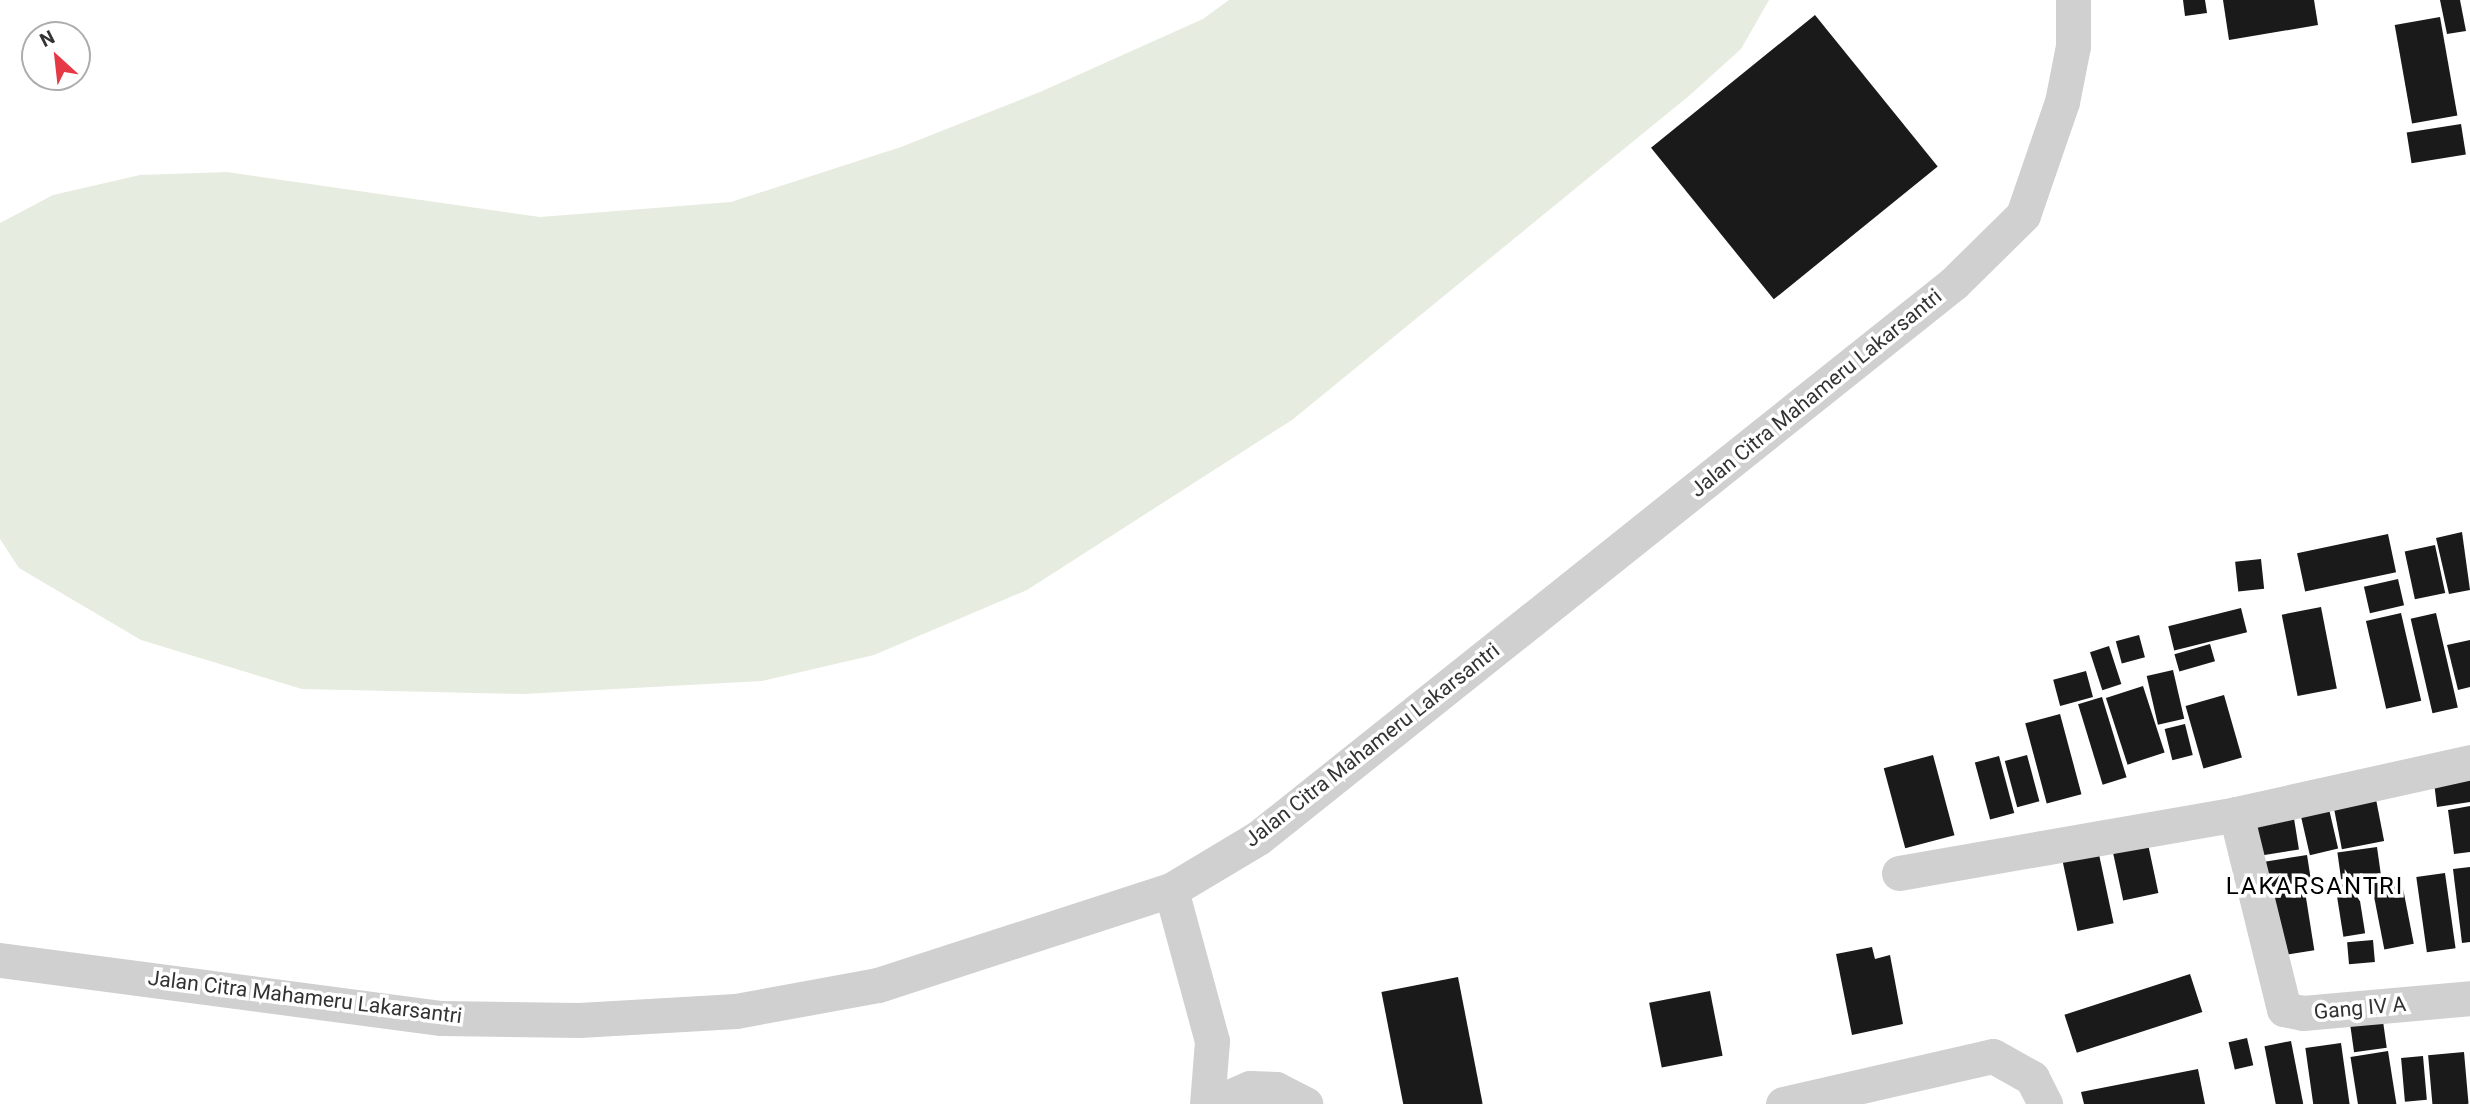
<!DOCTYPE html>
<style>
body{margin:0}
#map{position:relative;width:2470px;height:1104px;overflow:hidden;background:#fff;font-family:Roboto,sans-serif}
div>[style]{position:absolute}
.green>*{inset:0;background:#e6ecdf}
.building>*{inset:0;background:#1a1a1a;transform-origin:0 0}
.minor>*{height:35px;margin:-17.5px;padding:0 17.5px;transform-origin:17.5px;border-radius:17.5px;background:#d0d0d0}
span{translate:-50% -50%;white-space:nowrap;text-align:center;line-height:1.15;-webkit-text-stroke:7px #fff;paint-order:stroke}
.street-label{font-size:21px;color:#333}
.quarter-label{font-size:24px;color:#000;letter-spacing:2px}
.north{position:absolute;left:21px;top:21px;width:70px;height:70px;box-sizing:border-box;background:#fff;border:2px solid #adadad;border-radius:50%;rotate:333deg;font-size:19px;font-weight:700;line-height:28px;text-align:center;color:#333}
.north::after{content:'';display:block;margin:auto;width:24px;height:32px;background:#e63946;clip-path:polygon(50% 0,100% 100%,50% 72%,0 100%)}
</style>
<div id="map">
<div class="green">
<i style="clip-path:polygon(1229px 0,1769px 0,1741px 49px,1690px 95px,1292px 420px,1027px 590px,874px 655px,762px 681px,524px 694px,302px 689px,141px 640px,19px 568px,0 539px,0 223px,53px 195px,140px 175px,227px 172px,540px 217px,731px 202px,901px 147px,1040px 92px,1203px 19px)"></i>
</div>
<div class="building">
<i style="clip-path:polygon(2183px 0,2205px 0,2207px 13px,2185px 16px)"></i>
<i style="clip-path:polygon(2223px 0,2314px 0,2318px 25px,2229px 40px)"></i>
<i style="clip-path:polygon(2440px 0,2460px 0,2466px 31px,2447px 34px)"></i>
<i style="left:1815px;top:15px;width:195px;height:211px;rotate:51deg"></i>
<i style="left:2440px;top:17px;width:100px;height:46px;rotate:80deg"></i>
<i style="left:2461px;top:124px;width:31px;height:55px;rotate:81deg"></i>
<i style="clip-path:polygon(2462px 532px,2470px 590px,2449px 594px,2436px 538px)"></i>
<i style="left:2388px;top:534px;width:39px;height:93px;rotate:78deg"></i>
<i style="left:2435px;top:545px;width:49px;height:31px;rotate:78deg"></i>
<i style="left:2261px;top:559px;width:30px;height:26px;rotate:84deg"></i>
<i style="left:2398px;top:579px;width:27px;height:35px;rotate:77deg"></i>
<i style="left:2321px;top:607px;width:83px;height:40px;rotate:79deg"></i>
<i style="left:2241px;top:608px;width:25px;height:75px;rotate:76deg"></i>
<i style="left:2401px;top:613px;width:90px;height:36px;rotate:77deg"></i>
<i style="left:2436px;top:613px;width:97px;height:26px;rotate:77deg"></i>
<i style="left:2139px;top:635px;width:23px;height:24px;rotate:75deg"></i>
<i style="clip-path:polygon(2470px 640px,2470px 687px,2458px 690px,2447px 645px)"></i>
<i style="left:2210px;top:644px;width:18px;height:37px;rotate:74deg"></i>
<i style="left:2109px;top:646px;width:40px;height:20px;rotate:72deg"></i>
<i style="left:2173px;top:670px;width:50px;height:27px;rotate:77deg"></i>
<i style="left:2086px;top:671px;width:27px;height:34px;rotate:75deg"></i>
<i style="left:2143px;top:686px;width:70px;height:39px;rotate:72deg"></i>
<i style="left:2224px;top:695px;width:65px;height:40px;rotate:74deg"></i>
<i style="left:2102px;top:697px;width:84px;height:25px;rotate:73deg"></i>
<i style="left:2060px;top:714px;width:83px;height:36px;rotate:75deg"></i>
<i style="left:2185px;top:724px;width:32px;height:21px;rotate:76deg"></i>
<i style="left:1933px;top:755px;width:83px;height:51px;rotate:75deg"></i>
<i style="left:2027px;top:755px;width:48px;height:23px;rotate:75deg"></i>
<i style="left:1999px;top:756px;width:59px;height:25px;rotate:75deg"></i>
<i style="clip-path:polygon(2470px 769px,2470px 802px,2437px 807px,2433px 774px)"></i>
<i style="left:2374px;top:789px;width:53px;height:43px;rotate:79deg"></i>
<i style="left:2326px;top:796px;width:54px;height:29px;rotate:77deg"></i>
<i style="clip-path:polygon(2470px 806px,2470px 852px,2454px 854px,2448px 810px)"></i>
<i style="left:2293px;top:812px;width:38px;height:46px;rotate:81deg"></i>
<i style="left:2148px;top:844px;width:50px;height:36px;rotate:78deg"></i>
<i style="left:2097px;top:845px;width:80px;height:37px;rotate:78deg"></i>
<i style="left:2377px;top:847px;width:27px;height:40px;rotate:82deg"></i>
<i style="left:2307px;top:855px;width:26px;height:54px;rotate:81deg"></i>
<i style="clip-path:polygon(2470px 867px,2470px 942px,2462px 943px,2453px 869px)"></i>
<i style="left:2445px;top:873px;width:76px;height:29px;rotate:82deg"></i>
<i style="left:2401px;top:878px;width:67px;height:30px;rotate:79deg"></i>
<i style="left:2357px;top:882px;width:52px;height:22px;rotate:81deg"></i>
<i style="left:2304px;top:885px;width:66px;height:43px;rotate:81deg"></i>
<i style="left:2373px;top:940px;width:22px;height:26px;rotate:85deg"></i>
<i style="clip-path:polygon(1872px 947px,1875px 959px,1890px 955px,1903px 1024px,1852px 1035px,1836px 954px)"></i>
<i style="left:2190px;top:974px;width:40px;height:132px;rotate:72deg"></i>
<i style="left:1458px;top:977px;width:129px;height:78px;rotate:79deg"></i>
<i style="left:1710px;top:991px;width:66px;height:62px;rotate:79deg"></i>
<i style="left:2382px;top:1014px;width:34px;height:33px;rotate:82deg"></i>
<i style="left:2247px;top:1038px;width:28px;height:19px;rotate:77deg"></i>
<i style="left:2291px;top:1041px;width:64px;height:27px;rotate:79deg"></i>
<i style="left:2341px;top:1043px;width:62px;height:36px;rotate:82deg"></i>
<i style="left:2388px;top:1051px;width:54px;height:38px;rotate:81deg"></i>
<i style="left:2464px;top:1052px;width:52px;height:36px;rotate:85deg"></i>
<i style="left:2423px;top:1056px;width:44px;height:22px;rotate:85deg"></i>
<i style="clip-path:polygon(2198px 1069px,2205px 1104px,2084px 1104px,2081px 1092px)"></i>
</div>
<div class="minor">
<i style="left:2236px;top:814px;width:201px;rotate:76.2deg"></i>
<i style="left:2284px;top:1009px;width:19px;rotate:12deg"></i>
<i style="left:2303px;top:1013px;width:168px;rotate:-5.1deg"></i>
<i style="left:1899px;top:873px;width:342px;rotate:-9.9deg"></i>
<i style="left:2236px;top:814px;width:240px;rotate:-12.5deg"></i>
<i style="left:1171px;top:890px;width:156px;rotate:74.8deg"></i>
<i style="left:1212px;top:1041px;width:63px;rotate:94.5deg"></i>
<i style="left:0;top:960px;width:445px;rotate:7.5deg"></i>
<i style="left:441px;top:1018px;width:138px;rotate:0.8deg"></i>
<i style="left:579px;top:1020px;width:157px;rotate:-3.3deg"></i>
<i style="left:736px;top:1011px;width:144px;rotate:-10.4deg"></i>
<i style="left:878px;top:985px;width:308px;rotate:-18deg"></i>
<i style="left:1171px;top:890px;width:101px;rotate:-30.9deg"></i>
<i style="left:1258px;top:838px;width:890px;rotate:-38.57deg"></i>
<i style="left:1954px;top:283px;width:97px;rotate:-44.6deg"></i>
<i style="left:2023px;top:215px;width:120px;rotate:-71deg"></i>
<i style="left:2062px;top:102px;width:57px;rotate:-78.9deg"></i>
<i style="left:2073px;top:46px;width:46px;rotate:-90deg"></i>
<i style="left:1213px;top:1104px;width:40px;rotate:-23.4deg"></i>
<i style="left:1250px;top:1088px;width:26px;rotate:2deg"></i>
<i style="left:1276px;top:1089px;width:33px;rotate:27deg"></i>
<i style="left:1783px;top:1104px;width:215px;rotate:-12.9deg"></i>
<i style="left:1993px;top:1056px;width:45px;rotate:29.4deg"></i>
<i style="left:2032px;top:1078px;width:29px;rotate:63deg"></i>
</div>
<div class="street-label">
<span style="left:1816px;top:393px;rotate:-39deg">Jalan Citra Mahameru Lakarsantri</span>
<span style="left:1372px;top:745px;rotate:-38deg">Jalan Citra Mahameru Lakarsantri</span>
<span style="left:305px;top:997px;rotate:7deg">Jalan Citra Mahameru Lakarsantri</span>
<span style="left:2360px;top:1008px;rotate:-5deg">Gang IV A</span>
</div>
<div class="quarter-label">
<span style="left:2315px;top:887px">LAKARSANTRI</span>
</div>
<div class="north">N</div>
</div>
